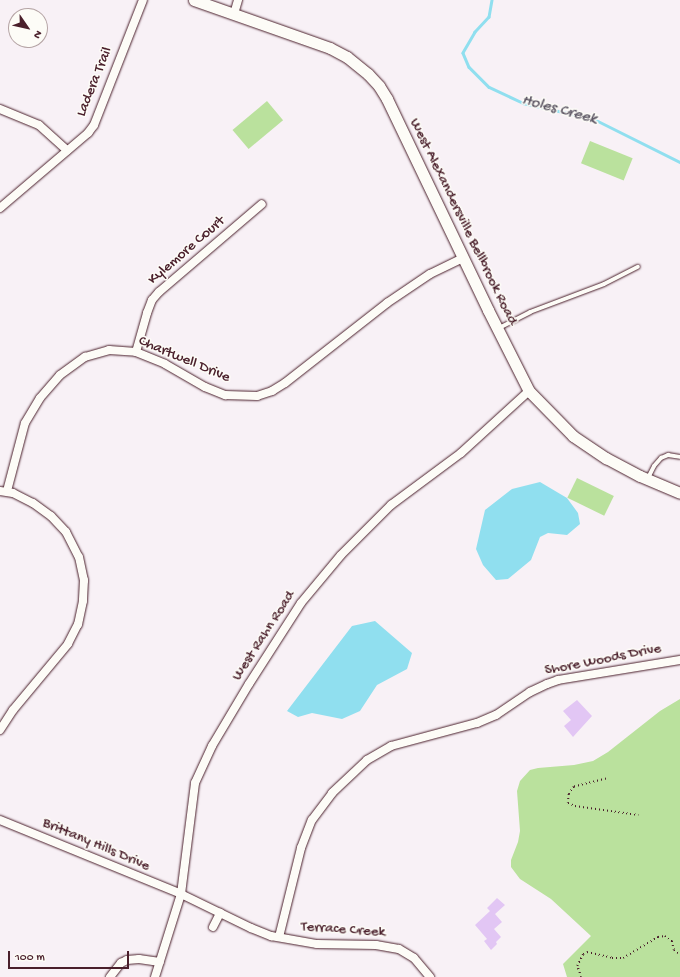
<!DOCTYPE html>
<style>
body{margin:0}
#map{position:relative;width:680px;height:977px;overflow:hidden;background:#f8f1f6;font-family:"Gochi Hand",sans-serif}
div>[style]{position:absolute}
.green>*{inset:0;background:#bae19d;transform-origin:0 0}
.water>*{inset:0;background:#90dfef}
.stream>*{height:2.5px;margin:-1.25px;padding:0 1.25px;transform-origin:1.25px;border-radius:1.25px;background:#90dfef}
.building>*{inset:0;background:#e2c6f4}
.path>*{height:1.5px;margin-top:-0.75px;transform-origin:0;background:repeating-linear-gradient(90deg,#4a1f2b 0 1px,transparent 0 4px)}
.roads{filter:drop-shadow(0 0 1px #4a1f2b) drop-shadow(0 0 1px #4a1f2b)}
.service>*{height:4px;margin:-2px;padding:0 2px;transform-origin:2px;border-radius:2px;background:#fdfcf7}
.minor>*{height:8px;margin:-4px;padding:0 4px;transform-origin:4px;border-radius:4px;background:#fdfcf7}
.secondary>*{height:11px;margin:-5.5px;padding:0 5.5px;transform-origin:5.5px;border-radius:5.5px;background:#fdfcf7}
span{translate:-50% -50%;white-space:nowrap;text-align:center;line-height:1.15;-webkit-text-stroke:3px #fdfcf7;paint-order:stroke}
.street-label{font-size:15px;color:#4a1f2b}
.water-label{font-size:16px;color:#5f5966;font-style:italic}
.north{position:absolute;left:8px;top:8px;width:40px;height:40px;box-sizing:border-box;background:#fdfcf7;border:1px solid #b5a4a5;border-radius:50%;rotate:124deg;font-size:11px;font-weight:700;line-height:16px;text-align:center;color:#4a1f2b}
.north::after{content:'';display:block;margin:auto;width:14px;height:18px;background:#4a1f2b;clip-path:polygon(50% 0,100% 100%,50% 72%,0 100%)}
.scale{position:absolute;left:8px;top:951px;width:121px;height:18px;box-sizing:border-box;border:2px solid #4a1f2b;border-top:0;padding-left:5px;font-size:12px;line-height:14px;white-space:nowrap;color:#4a1f2b;-webkit-text-stroke:3px #fdfcf7;paint-order:stroke}
</style>
<div id="map">
<div class="green">
<i style="left:267px;top:101px;width:25px;height:45px;rotate:50deg"></i>
<i style="left:590px;top:141px;width:46px;height:24px;rotate:22deg"></i>
<i style="left:577px;top:478px;width:41px;height:22px;rotate:26deg"></i>
<i style="clip-path:polygon(680px 699px,680px 977px,567px 977px,563px 964px,591px 936px,551px 899px,520px 879px,511px 867px,511px 860px,518px 842px,520px 831px,517px 791px,520px 781px,530px 770px,538px 768px,574px 765px,593px 761px,608px 752px,660px 711px)"></i>
</div>
<div class="water">
<i style="clip-path:polygon(540px 482px,567px 498px,578px 513px,580px 524px,567px 535px,548px 533px,540px 537px,531px 560px,508px 579px,496px 580px,483px 565px,476px 549px,485px 510px,512px 489px)"></i>
<i style="clip-path:polygon(375px 621px,412px 653px,407px 669px,377px 685px,360px 711px,342px 719px,312px 713px,298px 717px,287px 711px,352px 626px)"></i>
</div>
<div class="stream">
<i style="left:492px;top:0;width:17px;rotate:100deg"></i>
<i style="left:489px;top:17px;width:21px;rotate:133deg"></i>
<i style="left:475px;top:32px;width:24px;rotate:120deg"></i>
<i style="left:463px;top:53px;width:15px;rotate:67deg"></i>
<i style="left:469px;top:67px;width:28px;rotate:45deg"></i>
<i style="left:489px;top:87px;width:38px;rotate:25deg"></i>
<i style="left:523px;top:103px;width:73px;rotate:12.7deg"></i>
<i style="left:594px;top:119px;width:96px;rotate:26.6deg"></i>
</div>
<div class="building">
<i style="clip-path:polygon(577px 700px,592px 716px,573px 737px,564px 726px,571px 720px,563px 711px)"></i>
<i style="clip-path:polygon(497px 898px,505px 905px,495px 914px,502px 922px,494px 929px,501px 937px,496px 942px,497px 944px,491px 950px,484px 941px,487px 939px,475px 925px,490px 911px,487px 908px)"></i>
</div>
<div class="path">
<i style="left:606px;top:779px;width:33px;rotate:166deg"></i>
<i style="left:574px;top:787px;width:9px;rotate:126deg"></i>
<i style="left:569px;top:794px;width:9px;rotate:96deg"></i>
<i style="left:568px;top:803px;width:8px;rotate:23deg"></i>
<i style="left:575px;top:806px;width:64px;rotate:8.1deg"></i>
<i style="left:581px;top:977px;width:12px;rotate:-110deg"></i>
<i style="left:577px;top:966px;width:13px;rotate:-63deg"></i>
<i style="left:583px;top:954px;width:4px;rotate:-27deg"></i>
<i style="left:587px;top:952px;width:26px;rotate:13deg"></i>
<i style="left:612px;top:958px;width:11px"></i>
<i style="left:623px;top:958px;width:41px;rotate:-31deg"></i>
<i style="left:658px;top:937px;width:7px;rotate:-8deg"></i>
<i style="left:665px;top:936px;width:9px;rotate:36deg"></i>
<i style="left:672px;top:941px;width:9px;rotate:77deg"></i>
<i style="left:674px;top:950px;width:7px;rotate:34deg"></i>
</div>
<div class="roads">
<div class="service">
<i style="left:499px;top:328px;width:35px;rotate:-27deg"></i>
<i style="left:530px;top:312px;width:79px;rotate:-20.7deg"></i>
<i style="left:604px;top:284px;width:38px;rotate:-27deg"></i>
<i style="left:648px;top:478px;width:13px;rotate:-63deg"></i>
<i style="left:654px;top:466px;width:11px;rotate:-49deg"></i>
<i style="left:661px;top:458px;width:8px;rotate:-23deg"></i>
<i style="left:668px;top:455px;width:12px;rotate:9deg"></i>
</div>
<div class="minor">
<i style="left:234px;top:14px;width:15px;rotate:-74deg"></i>
<i style="left:0;top:109px;width:42px;rotate:22.3deg"></i>
<i style="left:39px;top:125px;width:38px;rotate:42deg"></i>
<i style="left:0;top:208px;width:116px;rotate:-40.4deg"></i>
<i style="left:88px;top:133px;width:10px;rotate:-53deg"></i>
<i style="left:94px;top:125px;width:134px;rotate:-68.6deg"></i>
<i style="left:136px;top:352px;width:41px;rotate:-74.2deg"></i>
<i style="left:147px;top:313px;width:14px;rotate:-69deg"></i>
<i style="left:152px;top:300px;width:11px;rotate:-49deg"></i>
<i style="left:159px;top:292px;width:135px;rotate:-40.5deg"></i>
<i style="left:0;top:491px;width:13px;rotate:9deg"></i>
<i style="left:13px;top:493px;width:22px;rotate:27deg"></i>
<i style="left:33px;top:503px;width:22px;rotate:36deg"></i>
<i style="left:51px;top:516px;width:22px;rotate:47deg"></i>
<i style="left:66px;top:532px;width:28px;rotate:63deg"></i>
<i style="left:79px;top:557px;width:24px;rotate:78deg"></i>
<i style="left:84px;top:580px;width:21px;rotate:93deg"></i>
<i style="left:83px;top:601px;width:24px;rotate:102deg"></i>
<i style="left:78px;top:624px;width:22px;rotate:117deg"></i>
<i style="left:68px;top:644px;width:86px;rotate:129.8deg"></i>
<i style="left:13px;top:710px;width:24px;rotate:123deg"></i>
<i style="left:7px;top:491px;width:70px;rotate:-75.2deg"></i>
<i style="left:25px;top:423px;width:29px;rotate:-59deg"></i>
<i style="left:40px;top:398px;width:30px;rotate:-49deg"></i>
<i style="left:60px;top:375px;width:31px;rotate:-36deg"></i>
<i style="left:85px;top:357px;width:25px;rotate:-16deg"></i>
<i style="left:109px;top:350px;width:27px;rotate:4deg"></i>
<i style="left:136px;top:352px;width:31px;rotate:22deg"></i>
<i style="left:165px;top:364px;width:46px;rotate:29.9deg"></i>
<i style="left:205px;top:387px;width:22px;rotate:22deg"></i>
<i style="left:225px;top:395px;width:32px;rotate:2deg"></i>
<i style="left:257px;top:396px;width:16px;rotate:-18deg"></i>
<i style="left:272px;top:391px;width:15px;rotate:-32deg"></i>
<i style="left:285px;top:383px;width:130px;rotate:-38.1deg"></i>
<i style="left:387px;top:303px;width:52px;rotate:-34deg"></i>
<i style="left:430px;top:274px;width:37px;rotate:-26deg"></i>
<i style="left:0;top:820px;width:196px;rotate:22.2deg"></i>
<i style="left:181px;top:894px;width:78px;rotate:25.9deg"></i>
<i style="left:251px;top:928px;width:22px;rotate:22deg"></i>
<i style="left:271px;top:936px;width:47px;rotate:9.9deg"></i>
<i style="left:317px;top:944px;width:59px;rotate:1deg"></i>
<i style="left:376px;top:945px;width:23px;rotate:10deg"></i>
<i style="left:399px;top:949px;width:17px;rotate:31deg"></i>
<i style="left:414px;top:958px;width:25px;rotate:50deg"></i>
<i style="left:213px;top:927px;width:16px;rotate:-63deg"></i>
<i style="left:279px;top:937px;width:92px;rotate:-76.1deg"></i>
<i style="left:301px;top:848px;width:30px;rotate:-69deg"></i>
<i style="left:312px;top:820px;width:34px;rotate:-53deg"></i>
<i style="left:332px;top:793px;width:48px;rotate:-43.3deg"></i>
<i style="left:367px;top:760px;width:28px;rotate:-30deg"></i>
<i style="left:391px;top:746px;width:89px;rotate:-15deg"></i>
<i style="left:477px;top:723px;width:21px;rotate:-23deg"></i>
<i style="left:496px;top:715px;width:41px;rotate:-34.1deg"></i>
<i style="left:530px;top:692px;width:19px;rotate:-25deg"></i>
<i style="left:547px;top:684px;width:12px;rotate:-20deg"></i>
<i style="left:558px;top:680px;width:124px;rotate:-9.3deg"></i>
<i style="left:110px;top:977px;width:18px;rotate:-52deg"></i>
<i style="left:121px;top:963px;width:7px;rotate:-27deg"></i>
<i style="left:127px;top:960px;width:12px;rotate:-5deg"></i>
<i style="left:139px;top:959px;width:21px;rotate:8deg"></i>
<i style="left:155px;top:977px;width:87px;rotate:-72.6deg"></i>
<i style="left:181px;top:894px;width:112px;rotate:-82.8deg"></i>
<i style="left:195px;top:783px;width:41px;rotate:-65.3deg"></i>
<i style="left:212px;top:746px;width:72px;rotate:-59.2deg"></i>
<i style="left:249px;top:684px;width:96px;rotate:-57.3deg"></i>
<i style="left:301px;top:603px;width:62px;rotate:-50.2deg"></i>
<i style="left:341px;top:555px;width:71px;rotate:-45deg"></i>
<i style="left:391px;top:505px;width:87px;rotate:-36.6deg"></i>
<i style="left:461px;top:453px;width:92px;rotate:-42.4deg"></i>
</div>
<div class="secondary">
<i style="left:194px;top:0;width:144px;rotate:19.4deg"></i>
<i style="left:330px;top:48px;width:19px;rotate:28deg"></i>
<i style="left:347px;top:57px;width:27px;rotate:39deg"></i>
<i style="left:368px;top:74px;width:16px;rotate:47deg"></i>
<i style="left:379px;top:86px;width:15px;rotate:58deg"></i>
<i style="left:387px;top:99px;width:234px;rotate:64.4deg"></i>
<i style="left:488px;top:310px;width:91px;rotate:63.2deg"></i>
<i style="left:529px;top:391px;width:63px;rotate:45.6deg"></i>
<i style="left:573px;top:436px;width:40px;rotate:34deg"></i>
<i style="left:606px;top:458px;width:38px;rotate:28deg"></i>
<i style="left:640px;top:476px;width:43px;rotate:23deg"></i>
</div>
</div>
<div class="street-label">
<span style="left:95px;top:82px;rotate:-68deg">Ladera Trail</span>
<span style="left:463px;top:222px;rotate:64deg">West Alexandersville Bellbrook Road</span>
<span style="left:187px;top:251px;rotate:-41deg">Kylemore Court</span>
<span style="left:184px;top:360px;rotate:23deg">Chartwell Drive</span>
<span style="left:264px;top:636px;rotate:-57deg">West Rahn Road</span>
<span style="left:603px;top:660px;rotate:-11deg">Shore Woods Drive</span>
<span style="left:96px;top:845px;rotate:23deg">Brittany Hills Drive</span>
<span style="left:343px;top:930px;rotate:4deg">Terrace Creek</span>
</div>
<div class="water-label">
<span style="left:559px;top:111px;rotate:15deg">Holes Creek</span>
</div>
<div class="north">N</div>
<div class="scale">100 m</div>
</div>
